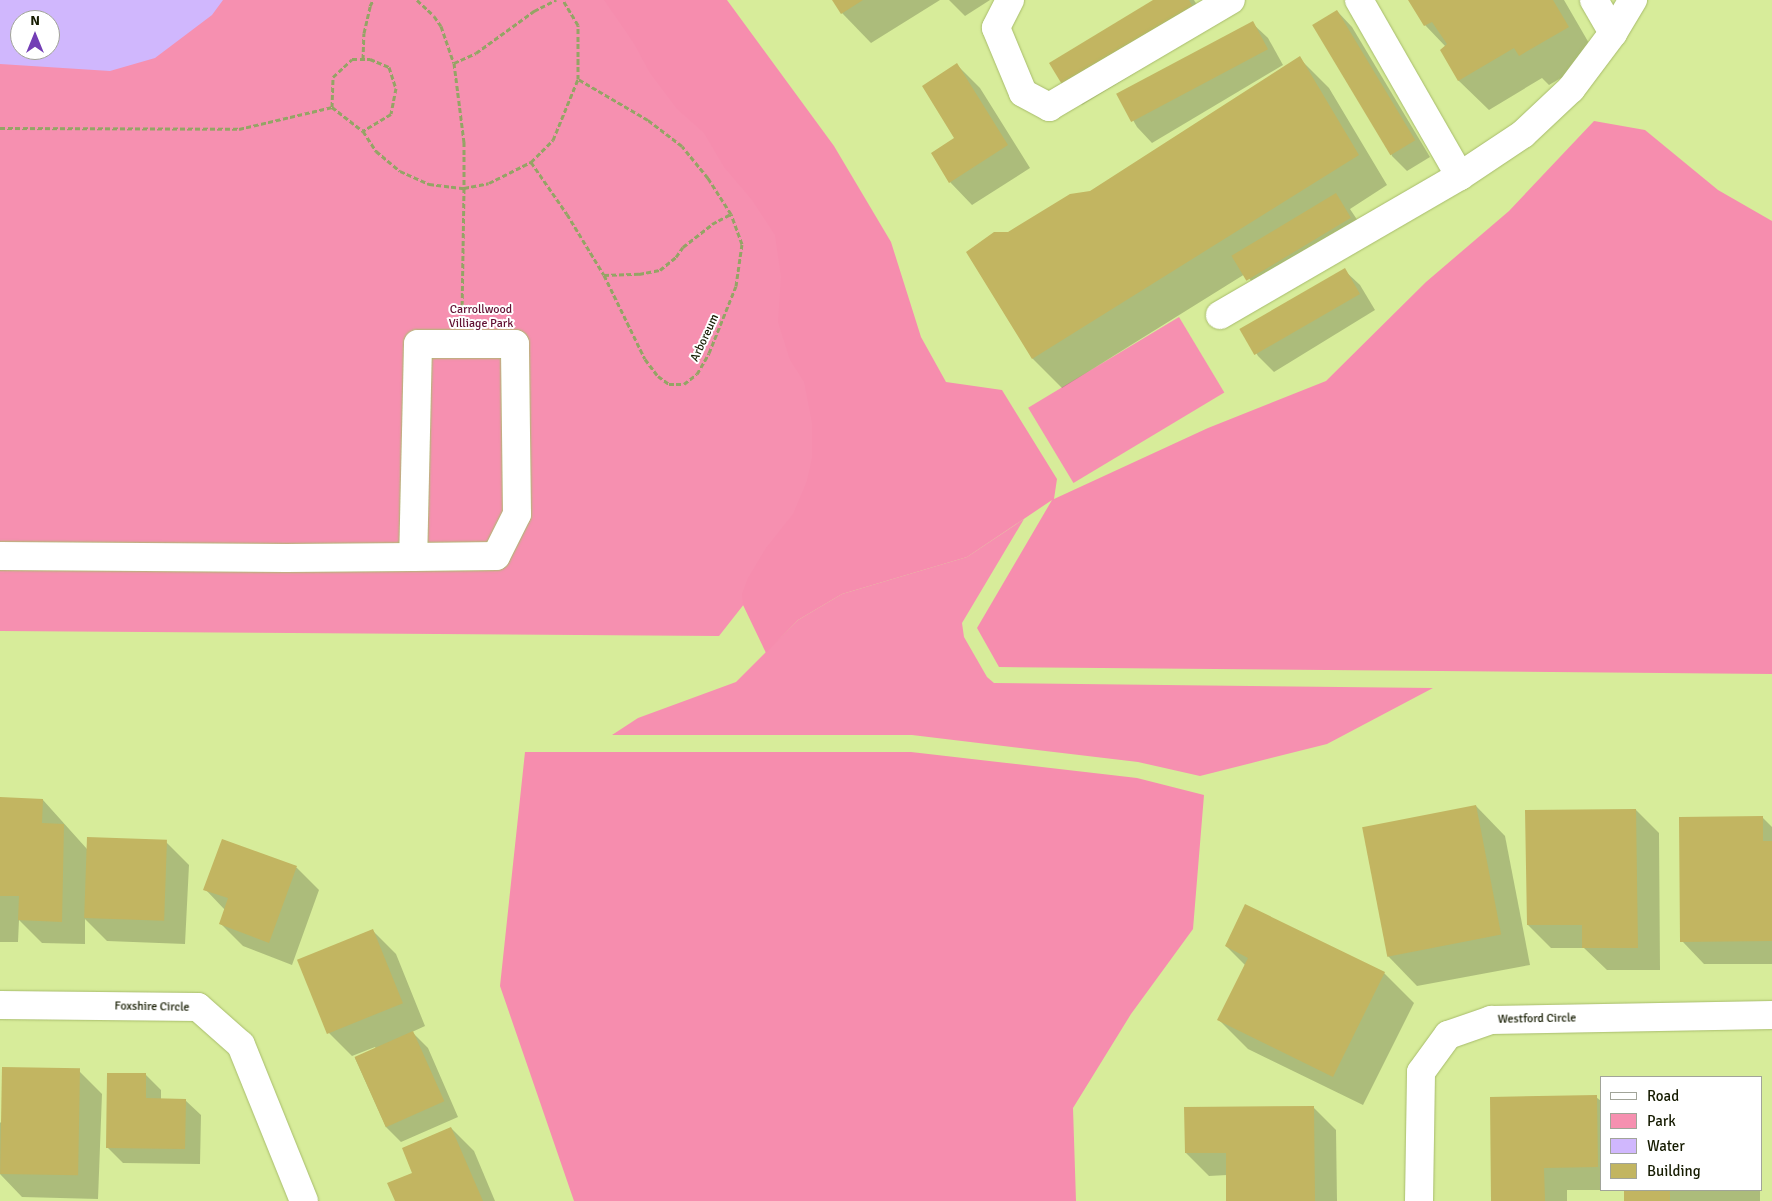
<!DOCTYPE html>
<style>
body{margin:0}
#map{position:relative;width:1772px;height:1201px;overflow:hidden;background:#d7ec9a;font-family:Signika,sans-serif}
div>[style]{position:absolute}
.green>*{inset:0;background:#f690b0;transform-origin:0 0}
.forest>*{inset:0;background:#f68dae}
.water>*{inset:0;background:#d0b7fd}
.shadow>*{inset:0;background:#0003;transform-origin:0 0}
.building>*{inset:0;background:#c2b561;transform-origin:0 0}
.path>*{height:3px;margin-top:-1.5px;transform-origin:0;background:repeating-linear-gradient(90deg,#94a465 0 5px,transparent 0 7.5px)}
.roads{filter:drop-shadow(0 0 1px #a8bc6c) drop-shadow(0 0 1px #a8bc6c)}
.minor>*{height:28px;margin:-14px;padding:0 14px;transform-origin:14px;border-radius:14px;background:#fff}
span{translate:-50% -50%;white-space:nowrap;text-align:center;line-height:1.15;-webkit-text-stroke:4px #fff;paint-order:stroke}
.park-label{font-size:12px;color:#610f32}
.street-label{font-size:12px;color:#151b00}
.legend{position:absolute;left:1600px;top:1076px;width:162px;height:115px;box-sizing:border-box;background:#fff;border:1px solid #a1a499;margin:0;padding:6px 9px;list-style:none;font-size:15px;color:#151b00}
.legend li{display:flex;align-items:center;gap:10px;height:25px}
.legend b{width:25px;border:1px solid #a1a499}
.north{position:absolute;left:10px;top:10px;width:50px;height:50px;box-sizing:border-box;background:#fff;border:1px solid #a1a499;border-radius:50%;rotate:0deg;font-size:14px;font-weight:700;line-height:20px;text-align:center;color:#151b00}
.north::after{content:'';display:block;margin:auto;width:18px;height:22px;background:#733eb5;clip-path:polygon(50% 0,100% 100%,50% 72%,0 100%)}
</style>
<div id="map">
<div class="green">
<i style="clip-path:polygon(evenodd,0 0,679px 0,819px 285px,825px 501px,719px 636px,0 631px,0 0,20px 20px,50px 20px,50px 50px,20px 50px,20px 20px)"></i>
<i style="left:1179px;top:317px;width:88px;height:176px;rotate:59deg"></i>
<i style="clip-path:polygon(1024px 519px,962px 623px,964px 637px,987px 677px,994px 683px,1433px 688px,1327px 744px,1200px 776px,1138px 762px,912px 735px,612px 735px,638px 718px,736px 682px,798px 620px,842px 594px,967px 557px)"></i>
</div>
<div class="forest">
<i style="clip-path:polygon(604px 0,727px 0,834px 146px,891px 242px,921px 337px,946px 382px,1002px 390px,1057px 479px,1054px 499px,1208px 428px,1326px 381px,1426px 282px,1509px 211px,1594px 121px,1645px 130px,1718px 190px,1772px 221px,1772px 674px,999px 667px,977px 628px,1052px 500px,967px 557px,842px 594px,798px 620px,766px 653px,743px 605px,742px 594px,748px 578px,766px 548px,793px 514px,807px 481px,812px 458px,812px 423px,804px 382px,790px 360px,778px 322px,781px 277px,775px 235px,752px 200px,724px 167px,704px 133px,677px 109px,650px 73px,633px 42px)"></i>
<i style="clip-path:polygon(525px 752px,911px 752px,1137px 778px,1204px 795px,1193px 929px,1131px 1014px,1073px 1108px,1076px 1201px,574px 1201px,500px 986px)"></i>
</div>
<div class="water">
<i style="clip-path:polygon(evenodd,0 0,223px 0,212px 15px,155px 58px,110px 71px,0 64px,0 0,20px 20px,50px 20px,50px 50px,20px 50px,20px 20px)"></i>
</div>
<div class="shadow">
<i style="clip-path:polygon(833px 0,940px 0,871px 43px,842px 13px)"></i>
<i style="clip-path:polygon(949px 0,990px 0,965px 16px)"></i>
<i style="clip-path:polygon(1155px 0,1194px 0,1210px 27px,1082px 105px,1067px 90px)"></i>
<i style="clip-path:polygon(1409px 0,1564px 0,1597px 57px,1549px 85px,1542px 78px,1489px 110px,1459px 81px,1441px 50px,1446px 47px,1425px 25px)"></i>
<i style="clip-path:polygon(1337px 11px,1352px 27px,1430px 157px,1407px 171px,1392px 156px)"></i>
<i style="clip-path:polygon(1252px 23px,1268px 38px,1283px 65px,1152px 143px,1137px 127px,1122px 101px)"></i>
<i style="clip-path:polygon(1299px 58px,1329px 88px,1387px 185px,1350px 209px,1366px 233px,1266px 297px,1245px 274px,1062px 388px,1033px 359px,968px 252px,1090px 192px)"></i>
<i style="clip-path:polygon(957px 65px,980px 88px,1030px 168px,972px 205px,950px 182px,956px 139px)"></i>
<i style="clip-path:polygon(1344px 270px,1360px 285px,1375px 310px,1274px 372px,1258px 356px,1243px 332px)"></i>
<i style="clip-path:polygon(0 799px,43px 800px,87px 849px,166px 842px,189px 865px,185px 944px,107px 941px,85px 919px,85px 944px,42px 943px,19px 920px,18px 942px,0 942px)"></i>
<i style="clip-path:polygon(1476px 806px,1505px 836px,1530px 965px,1417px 986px,1388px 956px)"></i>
<i style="clip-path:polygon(1636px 810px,1659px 833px,1660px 970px,1607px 970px,1584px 948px,1551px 948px,1528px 925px)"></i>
<i style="clip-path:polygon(1762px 817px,1772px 827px,1772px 964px,1704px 964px,1682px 941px)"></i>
<i style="clip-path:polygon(223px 840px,297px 868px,319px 890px,292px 965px,243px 946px,220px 923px,225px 910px,205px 889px)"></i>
<i style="clip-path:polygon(373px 931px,396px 954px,425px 1026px,412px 1032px,428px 1048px,458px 1117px,401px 1142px,386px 1127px,355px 1058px,376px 1049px,375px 1047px,352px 1056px,329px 1033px)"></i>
<i style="clip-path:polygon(1226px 946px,1384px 973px,1414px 1003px,1363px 1105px,1248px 1049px,1219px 1020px,1245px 965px)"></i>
<i style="clip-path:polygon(79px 1071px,102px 1094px,98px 1199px,22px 1197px,0 1174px,0 1196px,0 1122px,1px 1123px)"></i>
<i style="clip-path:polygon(146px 1075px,161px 1090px,161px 1100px,185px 1100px,201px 1115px,200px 1164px,123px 1163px,107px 1147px)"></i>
<i style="clip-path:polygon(1596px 1097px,1601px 1101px,1601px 1190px,1567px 1190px,1567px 1201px,1492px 1201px)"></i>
<i style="clip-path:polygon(1313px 1107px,1336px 1130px,1337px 1201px,1228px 1201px,1227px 1175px,1209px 1176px,1186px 1153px)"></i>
<i style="clip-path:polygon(451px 1128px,474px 1151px,495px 1201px,397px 1201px,414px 1173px)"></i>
<i style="left:1625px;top:1190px;width:135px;height:11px"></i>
</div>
<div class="building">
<i style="clip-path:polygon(832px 0,863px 0,841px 14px)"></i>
<i style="clip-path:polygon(1153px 0,1189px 0,1195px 11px,1066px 91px,1049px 63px)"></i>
<i style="clip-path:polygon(1408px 0,1553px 0,1569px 27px,1519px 56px,1514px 48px,1458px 81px,1440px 50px,1447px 44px,1432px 22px,1424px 26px)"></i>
<i style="left:1337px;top:10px;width:152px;height:29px;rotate:59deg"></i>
<i style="left:1253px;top:21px;width:32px;height:155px;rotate:62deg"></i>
<i style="clip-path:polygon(1300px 56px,1359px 155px,1032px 359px,966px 252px,994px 232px,1008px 232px,1070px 194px,1090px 191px)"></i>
<i style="clip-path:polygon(957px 63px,1008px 145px,949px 183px,931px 153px,954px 138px,922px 86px)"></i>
<i style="left:1336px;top:193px;width:29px;height:122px;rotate:59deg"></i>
<i style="left:1345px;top:268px;width:30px;height:122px;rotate:60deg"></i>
<i style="clip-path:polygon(0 797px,43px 799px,42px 823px,64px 824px,62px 922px,18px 920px,19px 896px,0 896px)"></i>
<i style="left:1476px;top:805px;width:132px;height:116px;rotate:79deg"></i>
<i style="clip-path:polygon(1636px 809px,1638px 948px,1582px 948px,1582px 925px,1527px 925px,1525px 810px)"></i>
<i style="clip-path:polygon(1763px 816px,1763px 841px,1772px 841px,1772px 941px,1680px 942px,1679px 817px)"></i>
<i style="left:87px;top:837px;width:80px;height:81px;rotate:2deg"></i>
<i style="clip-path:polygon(222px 839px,297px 866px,269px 943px,219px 924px,228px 898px,203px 890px)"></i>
<i style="clip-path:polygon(1245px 904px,1385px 972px,1333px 1077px,1217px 1020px,1248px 958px,1225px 946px)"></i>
<i style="left:373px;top:929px;width:80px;height:82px;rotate:68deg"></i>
<i style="left:413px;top:1031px;width:77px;height:64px;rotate:66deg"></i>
<i style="left:2px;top:1067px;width:78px;height:107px;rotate:1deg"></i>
<i style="clip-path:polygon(107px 1073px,146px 1073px,146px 1098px,186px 1099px,185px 1149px,106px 1148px)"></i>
<i style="clip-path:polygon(1597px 1095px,1598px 1167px,1544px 1168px,1545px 1201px,1491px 1201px,1490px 1097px)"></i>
<i style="clip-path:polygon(1314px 1106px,1315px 1201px,1226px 1201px,1226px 1153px,1185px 1153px,1184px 1107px)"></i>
<i style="clip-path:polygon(451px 1127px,483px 1201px,395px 1201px,387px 1183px,412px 1173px,402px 1148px)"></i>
<i style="left:1624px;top:1190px;width:46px;height:11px"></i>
</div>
<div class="path">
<i style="left:417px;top:0;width:23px;rotate:43deg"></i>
<i style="left:434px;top:16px;width:12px;rotate:55deg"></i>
<i style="left:441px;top:26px;width:39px;rotate:71deg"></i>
<i style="left:454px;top:63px;width:80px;rotate:82.8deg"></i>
<i style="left:464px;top:142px;width:46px;rotate:90deg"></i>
<i style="left:464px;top:188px;width:25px;rotate:-11deg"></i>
<i style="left:489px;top:183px;width:47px;rotate:-26.6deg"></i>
<i style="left:531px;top:162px;width:31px;rotate:-45deg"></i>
<i style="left:553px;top:140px;width:66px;rotate:-67.7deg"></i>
<i style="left:578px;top:79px;width:54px;rotate:-90deg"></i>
<i style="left:578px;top:25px;width:29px;rotate:-121deg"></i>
<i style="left:363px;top:59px;width:26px;rotate:-88deg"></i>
<i style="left:364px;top:33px;width:28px;rotate:-77deg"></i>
<i style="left:370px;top:6px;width:7px;rotate:-63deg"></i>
<i style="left:454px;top:63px;width:24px;rotate:-24deg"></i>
<i style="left:476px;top:53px;width:72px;rotate:-35.9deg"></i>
<i style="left:534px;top:11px;width:25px;rotate:-27deg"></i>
<i style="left:332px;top:107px;width:30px;rotate:-88deg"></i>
<i style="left:333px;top:77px;width:26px;rotate:-43deg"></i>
<i style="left:352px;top:59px;width:18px"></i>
<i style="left:370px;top:59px;width:21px;rotate:23deg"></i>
<i style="left:389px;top:67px;width:22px;rotate:72deg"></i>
<i style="left:396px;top:88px;width:26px;rotate:101deg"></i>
<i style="left:391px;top:114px;width:33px;rotate:149deg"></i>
<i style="left:0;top:128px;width:239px;rotate:0.2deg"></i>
<i style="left:239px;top:129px;width:96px;rotate:-13.3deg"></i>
<i style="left:332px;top:107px;width:39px;rotate:38deg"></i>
<i style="left:363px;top:131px;width:24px;rotate:57deg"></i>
<i style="left:376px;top:151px;width:31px;rotate:40deg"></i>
<i style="left:400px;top:171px;width:32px;rotate:24deg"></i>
<i style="left:429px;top:184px;width:35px;rotate:7deg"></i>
<i style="left:464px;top:188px;width:125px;rotate:90.9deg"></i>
<i style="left:531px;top:162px;width:63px;rotate:55.3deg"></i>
<i style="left:567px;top:214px;width:71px;rotate:58.8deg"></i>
<i style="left:604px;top:275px;width:93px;rotate:64deg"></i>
<i style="left:645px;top:359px;width:21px;rotate:53deg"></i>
<i style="left:658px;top:376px;width:14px;rotate:36deg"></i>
<i style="left:669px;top:384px;width:15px"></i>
<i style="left:684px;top:384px;width:16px;rotate:-38deg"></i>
<i style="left:697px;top:374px;width:24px;rotate:-60deg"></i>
<i style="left:709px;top:353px;width:72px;rotate:-68.1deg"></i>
<i style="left:736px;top:286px;width:42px;rotate:-81.9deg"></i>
<i style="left:742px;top:244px;width:32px;rotate:-110deg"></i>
<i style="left:731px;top:214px;width:43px;rotate:-122.6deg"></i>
<i style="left:708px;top:178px;width:41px;rotate:-129.1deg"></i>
<i style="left:682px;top:146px;width:43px;rotate:-142.6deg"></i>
<i style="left:648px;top:120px;width:81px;rotate:-149.6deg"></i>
<i style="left:604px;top:275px;width:35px;rotate:-2deg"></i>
<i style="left:639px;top:274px;width:21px;rotate:-11deg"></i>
<i style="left:660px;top:270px;width:21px;rotate:-39deg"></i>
<i style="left:676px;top:257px;width:12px;rotate:-55deg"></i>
<i style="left:683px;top:247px;width:37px;rotate:-38deg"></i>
<i style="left:712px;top:224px;width:21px;rotate:-28deg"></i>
</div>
<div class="roads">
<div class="minor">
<i style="left:1010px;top:0;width:31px;rotate:117deg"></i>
<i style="left:996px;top:28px;width:70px;rotate:67.4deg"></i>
<i style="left:1023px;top:93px;width:30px;rotate:28deg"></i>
<i style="left:1049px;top:107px;width:211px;rotate:-30.5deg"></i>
<i style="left:1359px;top:0;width:203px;rotate:60.2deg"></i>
<i style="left:1594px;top:0;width:38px;rotate:60deg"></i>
<i style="left:1220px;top:315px;width:277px;rotate:-30.1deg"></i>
<i style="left:1460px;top:176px;width:76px;rotate:-33.7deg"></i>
<i style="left:1523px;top:134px;width:66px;rotate:-43.2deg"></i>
<i style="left:1571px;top:89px;width:70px;rotate:-53.1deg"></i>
<i style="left:1613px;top:33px;width:39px;rotate:-59deg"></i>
<i style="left:0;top:556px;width:286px;rotate:0.4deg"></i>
<i style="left:286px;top:558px;width:127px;rotate:-0.5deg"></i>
<i style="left:413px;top:557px;width:83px;rotate:-0.7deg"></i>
<i style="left:496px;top:556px;width:47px;rotate:-63.4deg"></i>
<i style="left:517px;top:514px;width:170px;rotate:-90.7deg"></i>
<i style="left:515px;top:344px;width:97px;rotate:180deg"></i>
<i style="left:418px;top:344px;width:213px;rotate:91.3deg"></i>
<i style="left:0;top:1005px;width:198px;rotate:0.6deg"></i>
<i style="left:198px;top:1007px;width:57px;rotate:41.5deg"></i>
<i style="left:241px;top:1045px;width:168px;rotate:68deg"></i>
<i style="left:1419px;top:1201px;width:129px;rotate:-89.1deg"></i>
<i style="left:1421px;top:1072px;width:46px;rotate:-53.9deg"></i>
<i style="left:1448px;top:1035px;width:46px;rotate:-19.2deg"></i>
<i style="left:1491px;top:1020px;width:281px;rotate:-1deg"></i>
</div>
</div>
<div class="park-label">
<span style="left:481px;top:317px">Carrollwood<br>Villiage Park</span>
</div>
<div class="street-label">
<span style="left:705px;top:338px;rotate:-65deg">Arboreum</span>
<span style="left:152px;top:1007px;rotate:1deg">Foxshire Circle</span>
<span style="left:1537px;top:1019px;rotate:-1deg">Westford Circle</span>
</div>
<ul class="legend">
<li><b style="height:6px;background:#fff"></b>Road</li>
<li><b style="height:14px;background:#f690b0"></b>Park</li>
<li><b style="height:14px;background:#d0b7fd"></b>Water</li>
<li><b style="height:14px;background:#c2b561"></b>Building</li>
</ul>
<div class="north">N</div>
</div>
